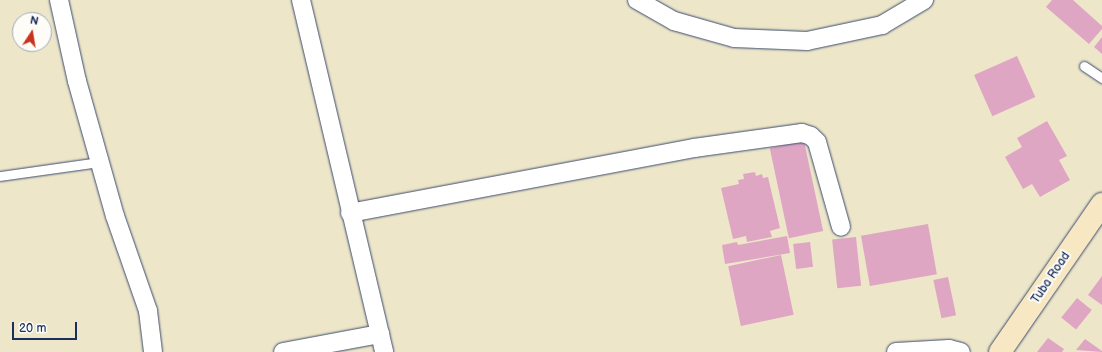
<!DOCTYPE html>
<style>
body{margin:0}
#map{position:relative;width:1102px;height:352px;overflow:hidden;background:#ede6c9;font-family:"Balsamiq Sans",sans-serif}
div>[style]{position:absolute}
.building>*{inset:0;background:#dfa6c4;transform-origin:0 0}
.roads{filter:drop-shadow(0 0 1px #3a4a6e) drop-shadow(0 0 1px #3a4a6e)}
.lane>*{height:9px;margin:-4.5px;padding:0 4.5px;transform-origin:4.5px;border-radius:4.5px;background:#fff}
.street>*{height:18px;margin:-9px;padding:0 9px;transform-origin:9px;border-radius:9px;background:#fff}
.secondary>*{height:22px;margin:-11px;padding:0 11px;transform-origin:11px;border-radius:11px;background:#f7e8c3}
span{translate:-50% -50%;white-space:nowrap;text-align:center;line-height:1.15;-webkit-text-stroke:4px #fdfcf7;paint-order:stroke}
.street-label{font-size:12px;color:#1b2f5e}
.north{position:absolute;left:12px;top:12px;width:40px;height:40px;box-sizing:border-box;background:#fdfcf7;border:1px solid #a3aaba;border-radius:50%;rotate:12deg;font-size:11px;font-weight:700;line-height:16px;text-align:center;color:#1b2f5e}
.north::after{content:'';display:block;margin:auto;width:14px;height:18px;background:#c8321e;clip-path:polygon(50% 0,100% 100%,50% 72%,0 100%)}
.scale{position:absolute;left:12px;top:322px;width:65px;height:18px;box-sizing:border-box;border:2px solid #1b2f5e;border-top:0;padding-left:5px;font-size:12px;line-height:14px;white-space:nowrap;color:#1b2f5e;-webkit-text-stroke:3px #fdfcf7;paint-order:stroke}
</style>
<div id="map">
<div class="building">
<i style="clip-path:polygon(1052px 0,1073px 0,1102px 26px,1102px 29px,1089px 44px,1046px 7px)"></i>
<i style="clip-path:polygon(1102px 37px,1102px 54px,1094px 47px)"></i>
<i style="left:1017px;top:56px;width:45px;height:47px;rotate:66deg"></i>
<i style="clip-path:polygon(1047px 121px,1067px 156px,1059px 160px,1070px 180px,1040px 197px,1032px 184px,1023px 189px,1005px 157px,1022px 147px,1017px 138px)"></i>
<i style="left:804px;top:141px;width:92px;height:35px;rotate:78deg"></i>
<i style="clip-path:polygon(755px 172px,756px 176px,762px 174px,763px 178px,768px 177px,780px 228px,770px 231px,772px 237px,747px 242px,746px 236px,733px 239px,721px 188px,739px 184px,738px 180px,744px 179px,743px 174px)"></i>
<i style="left:928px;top:224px;width:51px;height:68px;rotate:80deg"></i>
<i style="clip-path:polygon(787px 236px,790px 253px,725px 264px,722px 245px,737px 242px,738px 245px)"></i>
<i style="left:856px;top:237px;width:49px;height:24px;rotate:84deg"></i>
<i style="left:810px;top:242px;width:25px;height:17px;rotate:83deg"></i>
<i style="left:781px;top:255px;width:61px;height:54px;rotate:78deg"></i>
<i style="clip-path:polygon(1102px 276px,1102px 305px,1088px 295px)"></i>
<i style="left:948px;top:277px;width:39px;height:15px;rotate:78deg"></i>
<i style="left:1077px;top:298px;width:19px;height:25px;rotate:39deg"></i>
<i style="clip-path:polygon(1048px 338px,1064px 349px,1062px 352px,1037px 352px)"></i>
<i style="clip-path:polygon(1085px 339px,1102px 351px,1102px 352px,1076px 350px)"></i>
</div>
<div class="roads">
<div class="lane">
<i style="left:1084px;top:66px;width:22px;rotate:34deg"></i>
<i style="left:0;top:176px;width:101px;rotate:-8deg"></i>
</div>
<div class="street">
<i style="left:59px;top:0;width:83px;rotate:77.5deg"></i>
<i style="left:77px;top:81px;width:140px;rotate:74.3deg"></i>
<i style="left:115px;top:216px;width:101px;rotate:70.8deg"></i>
<i style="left:148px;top:311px;width:41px;rotate:83deg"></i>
<i style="left:301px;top:0;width:362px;rotate:76.7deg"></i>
<i style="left:637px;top:0;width:43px;rotate:29.6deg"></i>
<i style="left:674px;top:21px;width:62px;rotate:15.8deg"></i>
<i style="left:734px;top:38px;width:73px;rotate:2.4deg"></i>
<i style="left:807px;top:41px;width:77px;rotate:-12deg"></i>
<i style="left:882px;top:25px;width:49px;rotate:-30.8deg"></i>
<i style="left:350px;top:213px;width:350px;rotate:-10.7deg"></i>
<i style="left:694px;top:148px;width:109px;rotate:-7.9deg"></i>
<i style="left:802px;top:133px;width:9px;rotate:18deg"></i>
<i style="left:811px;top:136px;width:8px;rotate:45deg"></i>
<i style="left:817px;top:142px;width:88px;rotate:74.2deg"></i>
<i style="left:283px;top:352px;width:99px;rotate:-10.5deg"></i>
<i style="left:896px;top:352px;width:53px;rotate:-3.2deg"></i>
<i style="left:949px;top:349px;width:12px;rotate:14deg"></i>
</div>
<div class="secondary">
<i style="left:1000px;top:352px;width:180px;rotate:-55.4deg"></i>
</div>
</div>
<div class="street-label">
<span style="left:1051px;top:278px;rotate:-56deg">Tuba Road</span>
</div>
<div class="north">N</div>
<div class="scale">20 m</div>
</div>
